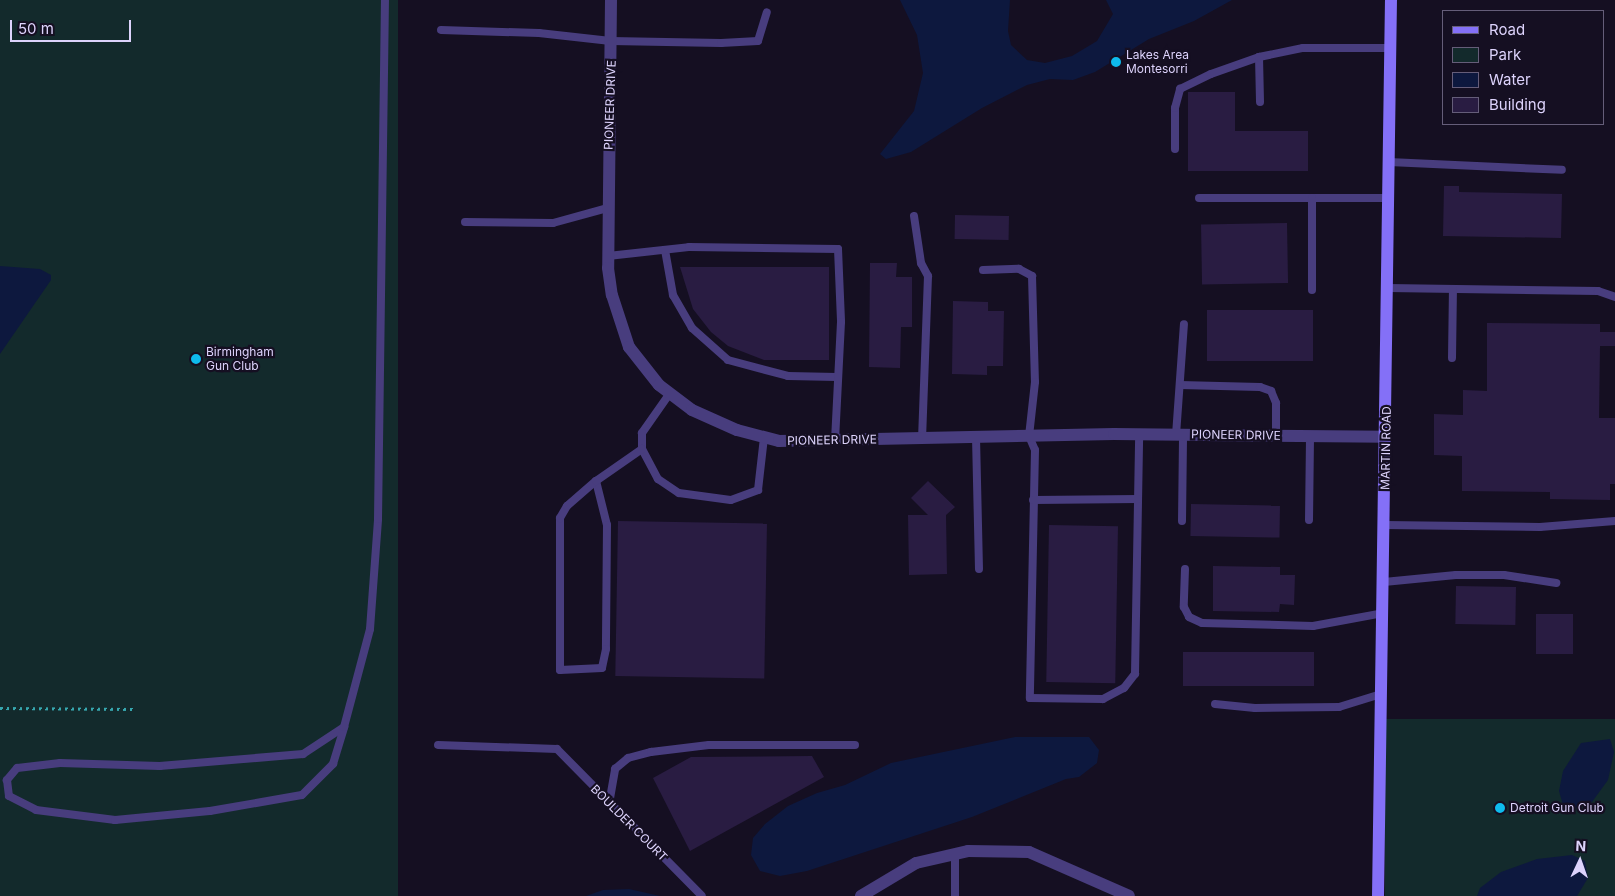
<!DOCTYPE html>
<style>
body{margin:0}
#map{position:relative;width:1615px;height:896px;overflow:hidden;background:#150f22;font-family:Inter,sans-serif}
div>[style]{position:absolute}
.green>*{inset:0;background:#132a2c;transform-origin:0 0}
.water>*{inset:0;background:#0d183e}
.building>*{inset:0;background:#291c42;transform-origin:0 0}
.path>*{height:3px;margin-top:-1.5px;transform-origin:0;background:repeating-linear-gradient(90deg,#36a6ae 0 2.5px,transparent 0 6.5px)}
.service>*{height:8px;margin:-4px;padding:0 4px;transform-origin:4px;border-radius:4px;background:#483d7e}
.minor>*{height:12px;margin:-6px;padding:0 6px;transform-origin:6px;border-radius:6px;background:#483d7e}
.secondary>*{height:12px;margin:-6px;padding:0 6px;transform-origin:6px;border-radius:6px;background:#8470f7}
.dots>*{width:14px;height:14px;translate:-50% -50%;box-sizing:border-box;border:2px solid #150f22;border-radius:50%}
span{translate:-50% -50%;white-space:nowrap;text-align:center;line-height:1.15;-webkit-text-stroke:4.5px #150f22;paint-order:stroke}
.poi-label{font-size:12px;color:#ddd3fc}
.left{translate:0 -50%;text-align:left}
.street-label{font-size:12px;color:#ddd3fc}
.legend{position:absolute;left:1442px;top:10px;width:162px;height:115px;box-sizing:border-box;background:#150f22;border:1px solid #655d79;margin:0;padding:6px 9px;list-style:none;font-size:15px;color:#ddd3fc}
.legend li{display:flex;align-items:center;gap:10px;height:25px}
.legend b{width:25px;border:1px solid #655d79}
.north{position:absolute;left:1555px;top:836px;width:50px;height:50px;-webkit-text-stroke:4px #150f22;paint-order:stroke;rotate:3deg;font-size:14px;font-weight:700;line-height:20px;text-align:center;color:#ddd3fc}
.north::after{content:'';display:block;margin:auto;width:18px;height:22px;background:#ddd3fc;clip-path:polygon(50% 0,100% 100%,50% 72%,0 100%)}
.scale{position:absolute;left:10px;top:20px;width:121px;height:22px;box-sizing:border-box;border:2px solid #ddd3fc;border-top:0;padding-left:6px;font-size:15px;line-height:18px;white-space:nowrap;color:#ddd3fc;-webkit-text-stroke:4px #150f22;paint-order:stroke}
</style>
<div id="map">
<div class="green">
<i style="left:0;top:0;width:398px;height:896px"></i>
<i style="left:1385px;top:719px;width:230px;height:177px"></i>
</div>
<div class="water">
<i style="clip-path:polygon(900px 0,1010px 0,1008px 31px,1011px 45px,1027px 60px,1045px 63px,1072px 56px,1097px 41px,1113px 14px,1106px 0,1232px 0,1194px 21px,1149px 39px,1095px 72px,1073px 80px,1050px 79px,1027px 85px,982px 108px,911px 152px,886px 159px,880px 154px,914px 111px,923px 73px,917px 35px)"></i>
<i style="clip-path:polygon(0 266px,40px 269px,51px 275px,51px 280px,0 354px)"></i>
<i style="clip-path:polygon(1015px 737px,1089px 737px,1099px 750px,1097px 763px,1079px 777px,1066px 779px,972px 817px,807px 871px,780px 876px,760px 871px,751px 855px,753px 838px,765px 824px,788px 806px,817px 793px,845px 785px,891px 763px)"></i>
<i style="clip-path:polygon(1610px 739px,1614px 752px,1608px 780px,1592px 802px,1577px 808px,1563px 805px,1559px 791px,1563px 771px,1581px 743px)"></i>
<i style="clip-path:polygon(1572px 855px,1585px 861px,1588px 878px,1577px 896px,1477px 896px,1480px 888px,1501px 872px,1537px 859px)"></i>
<i style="clip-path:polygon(629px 889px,660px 896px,586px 896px,603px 890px)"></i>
</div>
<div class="building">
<i style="clip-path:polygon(1188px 92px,1235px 92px,1235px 131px,1308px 131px,1308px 171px,1188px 171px)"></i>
<i style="clip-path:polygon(1444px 186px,1459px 186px,1459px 192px,1562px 194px,1561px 238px,1443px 236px)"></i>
<i style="left:955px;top:215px;width:54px;height:24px;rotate:1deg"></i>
<i style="left:1287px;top:223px;width:60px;height:86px;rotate:89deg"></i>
<i style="clip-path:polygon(870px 263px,897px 263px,896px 277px,912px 277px,912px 327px,901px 327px,900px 368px,869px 367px)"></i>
<i style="clip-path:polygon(680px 267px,829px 267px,829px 360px,764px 360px,728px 346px,711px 332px,693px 309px)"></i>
<i style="clip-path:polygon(953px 301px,988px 302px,988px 311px,1004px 311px,1003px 366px,987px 366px,987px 375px,952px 374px)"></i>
<i style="left:1207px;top:310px;width:106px;height:51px"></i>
<i style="clip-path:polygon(1487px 323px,1600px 324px,1600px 332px,1615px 332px,1615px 346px,1600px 346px,1599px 418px,1615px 418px,1615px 484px,1610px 484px,1610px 500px,1550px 499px,1550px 492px,1462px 491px,1462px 456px,1434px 455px,1434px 414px,1463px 415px,1463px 390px,1487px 391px)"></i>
<i style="clip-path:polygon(928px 481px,955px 507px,946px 515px,947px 574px,909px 575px,908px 515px,928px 515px,911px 498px)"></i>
<i style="left:1191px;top:504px;width:89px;height:32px;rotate:1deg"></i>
<i style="left:618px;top:521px;width:149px;height:155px;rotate:1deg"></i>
<i style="left:1049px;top:525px;width:69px;height:157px;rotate:1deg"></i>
<i style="clip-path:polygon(1213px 566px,1280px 567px,1280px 575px,1295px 575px,1294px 605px,1280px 604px,1279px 612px,1213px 611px)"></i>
<i style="left:1456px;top:586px;width:60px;height:38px;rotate:1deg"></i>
<i style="left:1536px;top:614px;width:37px;height:40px"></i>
<i style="left:1183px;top:652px;width:131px;height:34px"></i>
<i style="clip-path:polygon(812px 756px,824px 777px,690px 851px,653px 778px,691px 757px)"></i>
</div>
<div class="path">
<i style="left:0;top:708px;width:133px;rotate:0.4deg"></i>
</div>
<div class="service">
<i style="left:441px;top:30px;width:98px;rotate:1.8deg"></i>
<i style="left:539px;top:33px;width:72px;rotate:6.3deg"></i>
<i style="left:611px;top:41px;width:110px;rotate:1deg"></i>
<i style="left:721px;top:43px;width:37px;rotate:-3deg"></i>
<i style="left:758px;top:41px;width:30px;rotate:-73deg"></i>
<i style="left:1259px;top:57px;width:45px;rotate:88.7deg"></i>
<i style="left:1175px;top:149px;width:41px;rotate:-90deg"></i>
<i style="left:1175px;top:108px;width:20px;rotate:-75deg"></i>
<i style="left:1180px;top:89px;width:34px;rotate:-26deg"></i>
<i style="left:1211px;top:74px;width:51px;rotate:-19.5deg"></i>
<i style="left:1259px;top:57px;width:45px;rotate:-11.6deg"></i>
<i style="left:1303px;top:48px;width:87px"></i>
<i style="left:1389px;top:162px;width:173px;rotate:2.6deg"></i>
<i style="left:1199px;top:198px;width:189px"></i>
<i style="left:914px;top:216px;width:48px;rotate:81.5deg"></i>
<i style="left:921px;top:263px;width:15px;rotate:62deg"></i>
<i style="left:928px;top:276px;width:163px;rotate:92.1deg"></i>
<i style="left:465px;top:222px;width:88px;rotate:0.7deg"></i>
<i style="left:553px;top:223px;width:57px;rotate:-15.3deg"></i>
<i style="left:665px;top:250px;width:46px;rotate:79.9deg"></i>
<i style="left:673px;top:295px;width:38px;rotate:60deg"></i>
<i style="left:692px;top:328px;width:48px;rotate:41.6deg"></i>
<i style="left:728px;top:360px;width:62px;rotate:14.9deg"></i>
<i style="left:788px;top:376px;width:49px;rotate:1.2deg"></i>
<i style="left:608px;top:256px;width:81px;rotate:-6.3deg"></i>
<i style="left:689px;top:247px;width:149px;rotate:0.8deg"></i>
<i style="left:838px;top:249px;width:73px;rotate:87.6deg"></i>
<i style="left:841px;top:322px;width:118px;rotate:92.9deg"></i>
<i style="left:983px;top:270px;width:36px;rotate:-2deg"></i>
<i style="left:1019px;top:269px;width:15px;rotate:28deg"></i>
<i style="left:1032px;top:276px;width:106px;rotate:88.4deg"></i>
<i style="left:1035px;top:382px;width:54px;rotate:96.3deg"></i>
<i style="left:1029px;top:436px;width:15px;rotate:67deg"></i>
<i style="left:1035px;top:450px;width:248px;rotate:91.2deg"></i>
<i style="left:1030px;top:698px;width:73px;rotate:0.8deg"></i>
<i style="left:1103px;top:699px;width:24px;rotate:-28deg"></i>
<i style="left:1124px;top:688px;width:18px;rotate:-52deg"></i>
<i style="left:1135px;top:674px;width:240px;rotate:-89deg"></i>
<i style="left:1388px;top:288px;width:210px;rotate:0.8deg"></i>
<i style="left:1598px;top:291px;width:18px;rotate:19deg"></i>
<i style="left:1312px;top:290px;width:92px;rotate:-90deg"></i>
<i style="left:1452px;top:358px;width:69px;rotate:-89.2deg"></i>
<i style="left:1180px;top:385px;width:80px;rotate:1.4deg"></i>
<i style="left:1260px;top:387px;width:12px;rotate:20deg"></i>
<i style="left:1271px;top:391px;width:13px;rotate:67deg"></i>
<i style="left:1276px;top:403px;width:33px;rotate:90deg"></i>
<i style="left:670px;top:393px;width:49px;rotate:125deg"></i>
<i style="left:642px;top:433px;width:16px;rotate:90deg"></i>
<i style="left:642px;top:449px;width:34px;rotate:62deg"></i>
<i style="left:658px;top:479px;width:25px;rotate:34deg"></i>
<i style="left:679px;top:493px;width:52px;rotate:7.7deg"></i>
<i style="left:731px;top:500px;width:29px;rotate:-20deg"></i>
<i style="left:758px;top:490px;width:53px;rotate:-83.5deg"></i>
<i style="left:1176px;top:435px;width:111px;rotate:-85.9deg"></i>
<i style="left:976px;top:437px;width:132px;rotate:88.7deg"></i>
<i style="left:596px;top:481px;width:45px;rotate:76deg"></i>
<i style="left:607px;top:525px;width:124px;rotate:90.5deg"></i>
<i style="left:606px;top:649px;width:19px;rotate:102deg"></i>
<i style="left:602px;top:668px;width:42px;rotate:177.3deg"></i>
<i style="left:560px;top:670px;width:152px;rotate:-90deg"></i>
<i style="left:560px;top:518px;width:14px;rotate:-60deg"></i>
<i style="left:567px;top:506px;width:38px;rotate:-41deg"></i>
<i style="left:596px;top:481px;width:56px;rotate:-34.8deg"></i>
<i style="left:1033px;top:500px;width:105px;rotate:-0.5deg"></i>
<i style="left:1309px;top:520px;width:84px;rotate:-89.3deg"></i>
<i style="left:1182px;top:521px;width:86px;rotate:-89.3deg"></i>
<i style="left:1385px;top:525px;width:155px;rotate:0.7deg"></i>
<i style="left:1540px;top:527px;width:75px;rotate:-4.6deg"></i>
<i style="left:1185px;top:569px;width:38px;rotate:92deg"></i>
<i style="left:1184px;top:607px;width:11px;rotate:63deg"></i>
<i style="left:1189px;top:617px;width:14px;rotate:25deg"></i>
<i style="left:1202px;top:623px;width:111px;rotate:1.5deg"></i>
<i style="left:1313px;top:626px;width:71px;rotate:-10.5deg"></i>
<i style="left:1384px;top:582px;width:72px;rotate:-5.6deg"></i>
<i style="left:1456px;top:575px;width:48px"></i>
<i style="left:1504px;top:575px;width:53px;rotate:8.7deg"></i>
<i style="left:1215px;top:704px;width:40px;rotate:5.7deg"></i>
<i style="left:1255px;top:708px;width:84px;rotate:-0.7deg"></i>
<i style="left:1339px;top:707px;width:44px;rotate:-17.2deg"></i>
<i style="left:344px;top:727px;width:49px;rotate:146.6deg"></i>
<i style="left:303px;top:754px;width:144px;rotate:175.2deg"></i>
<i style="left:160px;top:766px;width:100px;rotate:-178.3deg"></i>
<i style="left:60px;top:763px;width:43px;rotate:173.4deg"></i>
<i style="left:17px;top:768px;width:16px;rotate:130deg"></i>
<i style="left:7px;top:780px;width:16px;rotate:83deg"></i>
<i style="left:9px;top:796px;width:30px;rotate:27deg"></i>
<i style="left:36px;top:810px;width:80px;rotate:7.2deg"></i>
<i style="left:115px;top:820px;width:95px;rotate:-5.4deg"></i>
<i style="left:210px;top:811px;width:93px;rotate:-9.9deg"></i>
<i style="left:302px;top:795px;width:44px;rotate:-45deg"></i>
<i style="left:333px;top:764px;width:39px;rotate:-73deg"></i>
<i style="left:344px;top:727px;width:101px;rotate:-75.1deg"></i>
<i style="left:370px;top:629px;width:110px;rotate:-85.8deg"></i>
<i style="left:378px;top:519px;width:519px;rotate:-89.23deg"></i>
<i style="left:438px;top:745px;width:119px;rotate:1.9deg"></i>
<i style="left:557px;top:749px;width:206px;rotate:45.4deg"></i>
<i style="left:609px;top:804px;width:36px;rotate:-80deg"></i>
<i style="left:615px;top:769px;width:17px;rotate:-40deg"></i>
<i style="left:628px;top:758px;width:24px;rotate:-15deg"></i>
<i style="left:651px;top:752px;width:58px;rotate:-6.9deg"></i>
<i style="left:709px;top:745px;width:146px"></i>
<i style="left:955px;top:896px;width:42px;rotate:-90deg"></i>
</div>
<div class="minor">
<i style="left:611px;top:0;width:268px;rotate:90.6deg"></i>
<i style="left:608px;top:268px;width:27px;rotate:82deg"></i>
<i style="left:612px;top:295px;width:55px;rotate:71.9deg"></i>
<i style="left:629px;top:347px;width:48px;rotate:51.7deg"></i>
<i style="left:659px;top:385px;width:41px;rotate:37.1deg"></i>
<i style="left:692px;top:410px;width:49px;rotate:24deg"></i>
<i style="left:737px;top:430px;width:43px;rotate:14.7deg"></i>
<i style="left:779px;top:441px;width:335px;rotate:-1.2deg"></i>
<i style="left:1114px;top:434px;width:272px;rotate:0.6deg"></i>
<i style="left:861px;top:896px;width:64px;rotate:-31deg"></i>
<i style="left:916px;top:863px;width:53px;rotate:-13deg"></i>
<i style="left:968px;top:851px;width:61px;rotate:0.9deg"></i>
<i style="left:1029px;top:852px;width:109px;rotate:23.7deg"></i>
</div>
<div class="secondary">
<i style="left:1378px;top:896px;width:896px;rotate:-89.17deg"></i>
</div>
<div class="dots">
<i style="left:1116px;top:62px;background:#0ebbed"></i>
<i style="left:196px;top:359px;background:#0ebbed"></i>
<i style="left:1500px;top:808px;background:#0ebbed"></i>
</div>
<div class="poi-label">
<span class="left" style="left:1126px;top:62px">Lakes Area<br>Montesorri</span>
<span class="left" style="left:206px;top:359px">Birmingham<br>Gun Club</span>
<span class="left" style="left:1510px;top:808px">Detroit Gun Club</span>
</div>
<div class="street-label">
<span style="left:610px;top:105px;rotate:-88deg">PIONEER DRIVE</span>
<span style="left:1236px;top:435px;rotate:1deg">PIONEER DRIVE</span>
<span style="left:832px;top:440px;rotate:-1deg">PIONEER DRIVE</span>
<span style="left:1386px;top:448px;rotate:-89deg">MARTIN ROAD</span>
<span style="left:629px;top:823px;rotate:45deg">BOULDER COURT</span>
</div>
<ul class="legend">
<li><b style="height:6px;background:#8470f7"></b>Road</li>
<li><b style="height:14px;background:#132a2c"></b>Park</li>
<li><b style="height:14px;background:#0d183e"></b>Water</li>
<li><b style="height:14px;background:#291c42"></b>Building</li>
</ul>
<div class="north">N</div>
<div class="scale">50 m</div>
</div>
